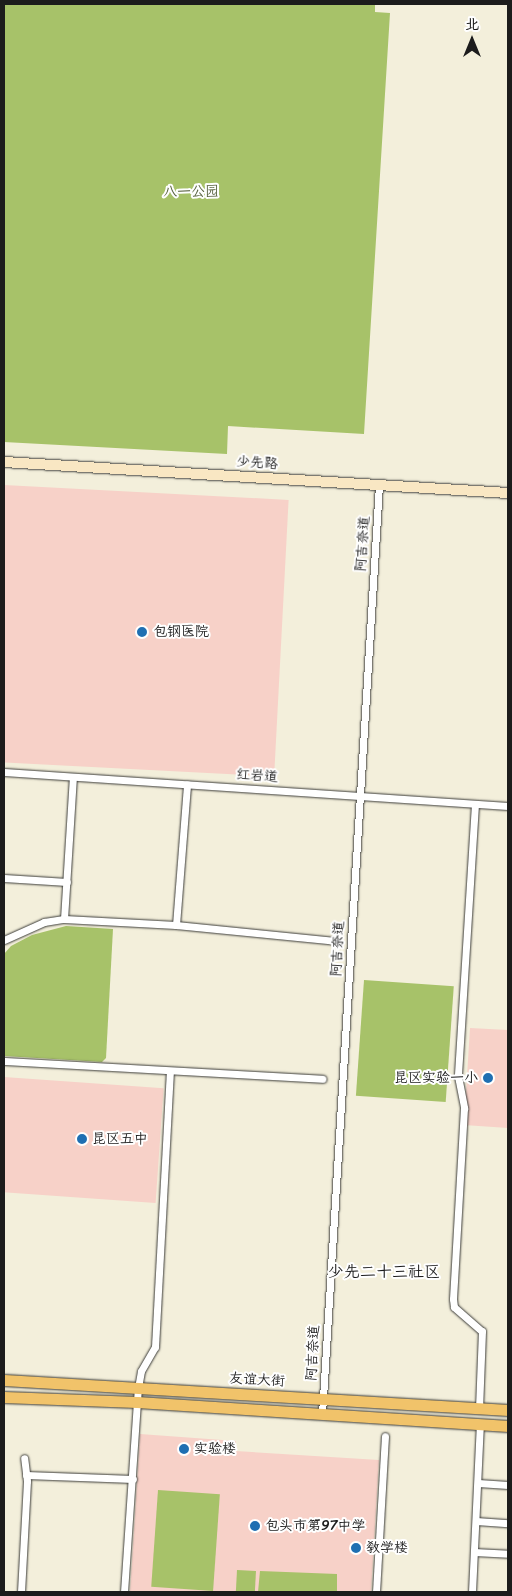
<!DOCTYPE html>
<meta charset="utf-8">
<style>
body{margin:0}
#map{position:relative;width:512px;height:1596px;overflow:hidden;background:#f3efdb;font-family:Sriracha,"LXGW WenKai TC",sans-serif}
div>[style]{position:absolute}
.built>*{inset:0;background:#f7d1c8;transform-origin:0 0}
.green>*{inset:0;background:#a7c269;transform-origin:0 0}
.roads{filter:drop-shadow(0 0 1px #3c3c39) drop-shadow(0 0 1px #3c3c39)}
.minor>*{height:7px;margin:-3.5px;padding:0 3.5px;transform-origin:3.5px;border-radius:3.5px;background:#fff}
.secondary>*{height:10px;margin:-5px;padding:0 5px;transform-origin:5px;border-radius:5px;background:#f9e7c3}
.primary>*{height:11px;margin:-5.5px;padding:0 5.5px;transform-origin:5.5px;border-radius:5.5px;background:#f1c36a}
.dots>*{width:14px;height:14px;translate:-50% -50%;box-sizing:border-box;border:2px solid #fff;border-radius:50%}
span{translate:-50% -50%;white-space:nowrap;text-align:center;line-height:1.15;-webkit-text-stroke:4px #fff;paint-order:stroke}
.park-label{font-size:14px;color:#545e3b}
.street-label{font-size:14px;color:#1c1c1c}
.poi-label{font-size:14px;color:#1c1c1c}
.left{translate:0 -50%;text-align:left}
.right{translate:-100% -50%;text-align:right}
.quarter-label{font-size:16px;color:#1c1c1c}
.frame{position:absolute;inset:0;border:5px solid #1c1c1c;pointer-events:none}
.north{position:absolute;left:447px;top:15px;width:50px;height:50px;-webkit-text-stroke:4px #fff;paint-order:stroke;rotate:0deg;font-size:14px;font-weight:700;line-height:20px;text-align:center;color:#1c1c1c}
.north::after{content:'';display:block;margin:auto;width:18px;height:22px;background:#1c1c1c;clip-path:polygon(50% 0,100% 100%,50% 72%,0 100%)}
</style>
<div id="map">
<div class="built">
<i style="left:4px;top:485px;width:285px;height:277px;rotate:3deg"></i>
<i style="clip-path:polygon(470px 1028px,508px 1030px,508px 1128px,464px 1125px)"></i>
<i style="left:4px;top:1077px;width:160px;height:115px;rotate:4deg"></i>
<i style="clip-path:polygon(140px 1434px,236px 1441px,236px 1451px,379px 1460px,371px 1592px,130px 1592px)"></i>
</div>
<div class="green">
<i style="clip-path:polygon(4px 4px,375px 4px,375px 12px,390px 13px,364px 434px,228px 426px,227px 454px,4px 442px)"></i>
<i style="clip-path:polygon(66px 926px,113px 929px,106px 1058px,102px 1062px,4px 1056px,4px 954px,11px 946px,32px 935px)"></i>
<i style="left:364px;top:980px;width:90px;height:116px;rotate:4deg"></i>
<i style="left:158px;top:1490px;width:62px;height:97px;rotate:4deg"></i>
<i style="left:237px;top:1570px;width:19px;height:22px;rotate:3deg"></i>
<i style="clip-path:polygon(260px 1571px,337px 1574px,337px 1592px,258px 1592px)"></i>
</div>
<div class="roads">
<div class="minor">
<i style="left:4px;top:772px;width:505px;rotate:3.86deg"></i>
<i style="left:475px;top:804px;width:273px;rotate:93.6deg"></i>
<i style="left:458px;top:1076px;width:33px;rotate:79deg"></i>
<i style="left:464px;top:1108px;width:191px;rotate:93.3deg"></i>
<i style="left:453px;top:1299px;width:8px;rotate:83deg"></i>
<i style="left:454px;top:1307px;width:37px;rotate:41deg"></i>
<i style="left:482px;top:1331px;width:77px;rotate:92.2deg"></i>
<i style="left:4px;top:878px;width:63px;rotate:3.6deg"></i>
<i style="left:64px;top:919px;width:142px;rotate:-86.4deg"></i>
<i style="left:176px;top:925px;width:141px;rotate:-85.5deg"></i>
<i style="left:4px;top:940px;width:44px;rotate:-24.2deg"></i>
<i style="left:44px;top:922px;width:20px;rotate:-9deg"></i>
<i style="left:64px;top:919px;width:112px;rotate:3.1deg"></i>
<i style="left:176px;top:925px;width:160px;rotate:5.7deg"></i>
<i style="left:4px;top:1061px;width:319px;rotate:3.2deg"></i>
<i style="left:322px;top:1414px;width:931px;rotate:-86.49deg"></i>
<i style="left:26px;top:1475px;width:107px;rotate:2.1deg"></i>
<i style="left:478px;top:1483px;width:30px;rotate:4deg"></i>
<i style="left:476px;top:1521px;width:32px;rotate:4deg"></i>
<i style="left:474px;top:1552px;width:34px;rotate:3deg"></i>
<i style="left:21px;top:1592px;width:111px;rotate:-86.9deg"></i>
<i style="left:27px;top:1481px;width:23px;rotate:-97deg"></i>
<i style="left:124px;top:1592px;width:204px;rotate:-86.1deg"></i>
<i style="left:138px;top:1388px;width:17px;rotate:-80deg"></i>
<i style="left:141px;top:1371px;width:28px;rotate:-60deg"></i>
<i style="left:155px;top:1347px;width:276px;rotate:-86.9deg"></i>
<i style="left:376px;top:1592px;width:156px;rotate:-86.7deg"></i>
<i style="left:472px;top:1592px;width:168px;rotate:-87.3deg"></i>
</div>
<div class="secondary">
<i style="left:4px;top:462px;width:505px;rotate:3.52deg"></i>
</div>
<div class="primary">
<i style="left:4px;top:1380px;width:505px;rotate:3.41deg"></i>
<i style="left:4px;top:1397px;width:133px;rotate:2.2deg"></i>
<i style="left:137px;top:1402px;width:372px;rotate:3.7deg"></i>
</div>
</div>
<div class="dots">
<i style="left:142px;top:632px;background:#1f6fb2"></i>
<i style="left:488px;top:1078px;background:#1f6fb2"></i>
<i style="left:82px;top:1139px;background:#1f6fb2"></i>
<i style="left:184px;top:1449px;background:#1f6fb2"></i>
<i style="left:255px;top:1526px;background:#1f6fb2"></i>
<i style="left:356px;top:1548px;background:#1f6fb2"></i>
</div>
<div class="park-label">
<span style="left:191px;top:192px">八一公园</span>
</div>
<div class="street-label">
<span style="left:257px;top:463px;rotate:4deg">少先路</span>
<span style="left:363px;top:544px;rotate:-86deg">阿吉奈道</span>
<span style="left:257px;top:776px;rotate:4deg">红岩道</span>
<span style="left:338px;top:949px;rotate:-87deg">阿吉奈道</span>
<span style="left:313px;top:1353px;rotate:-87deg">阿吉奈道</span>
<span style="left:257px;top:1380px;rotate:3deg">友谊大街</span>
</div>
<div class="poi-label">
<span class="left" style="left:153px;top:632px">包钢医院</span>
<span class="right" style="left:478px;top:1078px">昆区实验一小</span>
<span class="left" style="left:92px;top:1139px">昆区五中</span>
<span class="left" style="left:194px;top:1449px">实验楼</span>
<span class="left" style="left:265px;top:1526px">包头市第97中学</span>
<span class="left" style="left:366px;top:1548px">教学楼</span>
</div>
<div class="quarter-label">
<span style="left:384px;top:1272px">少先二十三社区</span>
</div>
<div class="frame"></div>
<div class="north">北</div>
</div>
